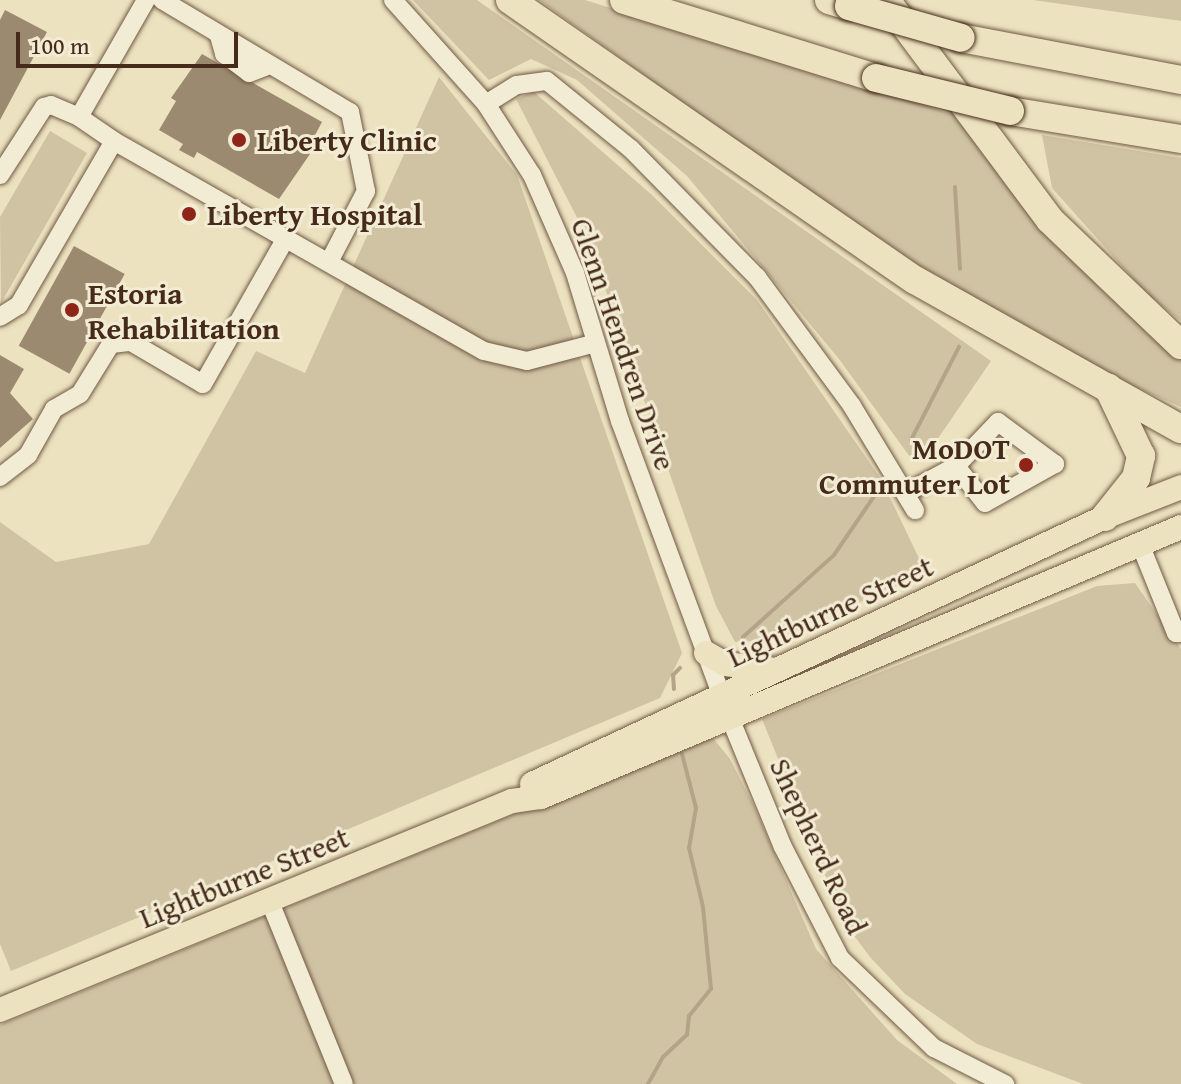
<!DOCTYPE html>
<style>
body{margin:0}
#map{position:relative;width:1181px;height:1084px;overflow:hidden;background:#ece2bf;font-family:"Gentium Book Plus",serif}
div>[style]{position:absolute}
.green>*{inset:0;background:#d0c3a3}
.stream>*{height:4px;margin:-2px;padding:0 2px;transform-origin:2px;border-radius:2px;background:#b4a487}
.building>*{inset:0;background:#9c8a70;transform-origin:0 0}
.roads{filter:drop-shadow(0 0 2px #705944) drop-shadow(0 0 2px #705944)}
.minor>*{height:18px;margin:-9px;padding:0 9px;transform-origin:9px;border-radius:9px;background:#f3ecd5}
.major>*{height:24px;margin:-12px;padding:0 12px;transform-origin:12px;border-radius:12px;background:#ece2bf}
.highway>*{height:28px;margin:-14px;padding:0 14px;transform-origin:14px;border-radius:14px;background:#ece2bf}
.bridges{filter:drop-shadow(0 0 2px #462b1b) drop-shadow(0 0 2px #462b1b)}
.highway-bridge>*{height:28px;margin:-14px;padding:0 14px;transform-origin:14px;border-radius:14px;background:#ece2bf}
.dots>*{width:22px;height:22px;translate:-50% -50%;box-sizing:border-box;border:4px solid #f3ecd5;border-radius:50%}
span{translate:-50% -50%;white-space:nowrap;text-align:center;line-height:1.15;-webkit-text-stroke:6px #f3ecd5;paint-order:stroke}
.poi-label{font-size:30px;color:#462b1b;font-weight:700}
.left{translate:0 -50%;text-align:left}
.right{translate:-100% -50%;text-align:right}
.street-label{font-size:30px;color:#462b1b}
.scale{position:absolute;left:16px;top:32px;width:222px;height:36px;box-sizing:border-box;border:4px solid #462b1b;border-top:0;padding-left:10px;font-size:24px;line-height:28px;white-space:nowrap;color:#462b1b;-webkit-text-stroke:6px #f3ecd5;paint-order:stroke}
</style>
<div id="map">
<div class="green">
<i style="clip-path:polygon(413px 0,477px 0,991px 361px,928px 453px,910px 457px,839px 359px,687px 176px,577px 80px,531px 59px,489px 80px)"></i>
<i style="clip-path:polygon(539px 0,585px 0,954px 115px,1024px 207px,1106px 294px,1181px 354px,1181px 407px,1121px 381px,959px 291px,854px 225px)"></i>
<i style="clip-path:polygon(1033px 0,1181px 0,1181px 21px)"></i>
<i style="clip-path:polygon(439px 77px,517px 175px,682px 653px,660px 698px,11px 971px,0 944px,0 522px,56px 562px,149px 544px,256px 351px,305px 373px)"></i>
<i style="clip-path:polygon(534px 92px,652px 195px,757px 300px,881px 479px,926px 573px,774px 640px,735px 642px,716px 606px,587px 237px,516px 99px)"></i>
<i style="clip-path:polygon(50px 131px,87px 153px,1px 303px,0 217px)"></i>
<i style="clip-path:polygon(1042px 135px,1181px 158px,1181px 321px,1145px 292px,1052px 188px)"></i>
<i style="clip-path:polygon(1135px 583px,1181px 649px,1181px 1084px,1083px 1084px,977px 1044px,905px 994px,870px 957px,844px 922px,762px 719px,1097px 586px)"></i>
<i style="clip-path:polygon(713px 738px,730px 759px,754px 806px,816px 949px,897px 1040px,957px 1084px,0 1084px,0 1025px,687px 743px)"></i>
</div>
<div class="stream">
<i style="left:955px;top:187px;width:82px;rotate:86.5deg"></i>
<i style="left:911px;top:440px;width:105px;rotate:-62.7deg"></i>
<i style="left:743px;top:637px;width:122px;rotate:-42deg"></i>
<i style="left:834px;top:555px;width:73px;rotate:-55.7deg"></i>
<i style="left:674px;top:689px;width:14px;rotate:-94deg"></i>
<i style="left:673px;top:675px;width:10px;rotate:-45deg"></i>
<i style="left:648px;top:1084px;width:31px;rotate:-61deg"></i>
<i style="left:663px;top:1057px;width:33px;rotate:-43deg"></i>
<i style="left:687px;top:1035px;width:19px;rotate:-84deg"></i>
<i style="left:689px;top:1016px;width:35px;rotate:-51deg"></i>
<i style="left:711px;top:989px;width:82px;rotate:-95.6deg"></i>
<i style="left:703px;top:907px;width:61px;rotate:-103.3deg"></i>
<i style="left:689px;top:848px;width:41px;rotate:-80.1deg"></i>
<i style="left:696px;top:808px;width:56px;rotate:-104.5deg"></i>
</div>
<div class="building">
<i style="clip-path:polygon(5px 10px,47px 32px,0 120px,0 20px)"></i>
<i style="clip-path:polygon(202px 54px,322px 122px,306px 152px,310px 154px,279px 199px,197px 152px,194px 158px,179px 150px,183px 144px,159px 130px,176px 101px,171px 98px)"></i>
<i style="left:74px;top:246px;width:58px;height:114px;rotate:29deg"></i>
<i style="clip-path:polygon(0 355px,24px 369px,10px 393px,33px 419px,0 448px)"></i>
</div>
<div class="roads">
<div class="minor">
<i style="left:162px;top:0;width:219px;rotate:30.8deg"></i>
<i style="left:350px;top:112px;width:81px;rotate:78.6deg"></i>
<i style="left:366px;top:191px;width:80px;rotate:117.5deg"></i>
<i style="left:393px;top:0;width:140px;rotate:48.2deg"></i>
<i style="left:486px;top:104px;width:85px;rotate:57.1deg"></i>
<i style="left:532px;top:175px;width:107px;rotate:66.3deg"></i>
<i style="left:575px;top:273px;width:155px;rotate:73.1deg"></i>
<i style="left:620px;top:421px;width:317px;rotate:69.7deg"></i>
<i style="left:730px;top:718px;width:139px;rotate:67.7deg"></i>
<i style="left:783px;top:847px;width:125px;rotate:62.8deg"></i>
<i style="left:840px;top:958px;width:130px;rotate:43.8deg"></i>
<i style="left:934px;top:1048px;width:80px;rotate:26.9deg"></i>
<i style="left:219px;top:36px;width:19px;rotate:74deg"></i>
<i style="left:224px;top:54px;width:31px;rotate:37deg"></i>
<i style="left:249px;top:73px;width:22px;rotate:-21deg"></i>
<i style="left:486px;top:104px;width:36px;rotate:-32deg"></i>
<i style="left:517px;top:85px;width:30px;rotate:-8deg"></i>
<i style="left:547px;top:81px;width:108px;rotate:39deg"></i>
<i style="left:631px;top:149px;width:180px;rotate:45.5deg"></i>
<i style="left:757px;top:277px;width:160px;rotate:53.6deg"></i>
<i style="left:852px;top:406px;width:122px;rotate:58.8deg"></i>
<i style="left:79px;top:117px;width:135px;rotate:-60.2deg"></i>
<i style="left:114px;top:141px;width:425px;rotate:29.6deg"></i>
<i style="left:484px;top:351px;width:44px;rotate:13.1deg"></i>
<i style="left:527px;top:361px;width:71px;rotate:-14.6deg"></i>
<i style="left:0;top:175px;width:81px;rotate:-57.1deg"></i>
<i style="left:44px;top:107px;width:7px;rotate:-16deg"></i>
<i style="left:51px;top:105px;width:30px;rotate:23deg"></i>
<i style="left:79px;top:117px;width:42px;rotate:34.4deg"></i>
<i style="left:114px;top:141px;width:190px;rotate:120.1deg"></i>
<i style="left:19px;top:305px;width:22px;rotate:148deg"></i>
<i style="left:998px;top:422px;width:71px;rotate:36.4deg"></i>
<i style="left:1055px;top:464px;width:80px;rotate:150.9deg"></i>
<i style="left:985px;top:503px;width:47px;rotate:-128.1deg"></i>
<i style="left:956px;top:466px;width:61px;rotate:-46.3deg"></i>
<i style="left:0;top:477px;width:36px;rotate:-38deg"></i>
<i style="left:28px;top:455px;width:53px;rotate:-60.5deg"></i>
<i style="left:54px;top:409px;width:30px;rotate:-30deg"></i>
<i style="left:80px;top:394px;width:59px;rotate:-58.2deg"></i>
<i style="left:111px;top:344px;width:20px;rotate:-6deg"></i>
<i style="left:131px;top:342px;width:83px;rotate:30.3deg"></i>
<i style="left:203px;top:384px;width:168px;rotate:-60.4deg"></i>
<i style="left:906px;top:493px;width:57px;rotate:-28.4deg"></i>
<i style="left:1140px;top:544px;width:96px;rotate:68deg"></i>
<i style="left:1176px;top:633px;width:5px"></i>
<i style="left:270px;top:902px;width:196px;rotate:67.9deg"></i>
</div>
<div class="major">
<i style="left:706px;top:653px;width:22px;rotate:30deg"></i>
<i style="left:725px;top:664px;width:51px;rotate:6.7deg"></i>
<i style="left:532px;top:784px;width:632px;rotate:-24.98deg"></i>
<i style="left:1105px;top:517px;width:82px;rotate:-21.5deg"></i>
<i style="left:0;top:1010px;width:553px;rotate:-22.21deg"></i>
<i style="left:512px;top:801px;width:29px;rotate:-8deg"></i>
<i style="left:541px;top:797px;width:695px;rotate:-22.87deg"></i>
</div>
<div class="highway">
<i style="left:510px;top:0;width:492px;rotate:34.7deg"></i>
<i style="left:915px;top:280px;width:305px;rotate:29.3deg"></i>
<i style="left:624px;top:0;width:264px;rotate:17.2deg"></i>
<i style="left:829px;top:0;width:21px;rotate:17deg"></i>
<i style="left:886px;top:0;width:274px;rotate:53.3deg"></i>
<i style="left:1050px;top:220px;width:181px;rotate:43.7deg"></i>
<i style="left:961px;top:38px;width:224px;rotate:10.8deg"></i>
<i style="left:1010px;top:111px;width:173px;rotate:9.3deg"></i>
<i style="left:1105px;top:517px;width:50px;rotate:-51.5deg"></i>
<i style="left:1136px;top:478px;width:23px;rotate:-77deg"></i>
<i style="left:1141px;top:456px;width:76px;rotate:-115.6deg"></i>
</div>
</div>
<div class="bridges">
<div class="highway-bridge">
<i style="left:849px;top:6px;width:116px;rotate:15.9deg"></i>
<i style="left:876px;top:78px;width:138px;rotate:13.8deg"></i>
</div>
</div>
<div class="dots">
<i style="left:239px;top:140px;background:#8f2418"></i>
<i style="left:189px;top:214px;background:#8f2418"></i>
<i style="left:72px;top:310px;background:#8f2418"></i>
<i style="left:1026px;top:465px;background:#8f2418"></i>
</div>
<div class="poi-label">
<span class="left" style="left:257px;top:140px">Liberty Clinic</span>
<span class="left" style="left:207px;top:214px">Liberty Hospital</span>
<span class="left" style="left:88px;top:310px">Estoria<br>Rehabilitation</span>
<span class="right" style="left:1010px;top:465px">MoDOT<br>Commuter Lot</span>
</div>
<div class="street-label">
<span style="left:624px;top:344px;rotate:71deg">Glenn Hendren Drive</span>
<span style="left:830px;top:611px;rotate:-25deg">Lightburne Street</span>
<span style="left:819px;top:846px;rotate:65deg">Shepherd Road</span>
<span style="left:244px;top:877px;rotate:-22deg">Lightburne Street</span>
</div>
<div class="scale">100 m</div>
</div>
